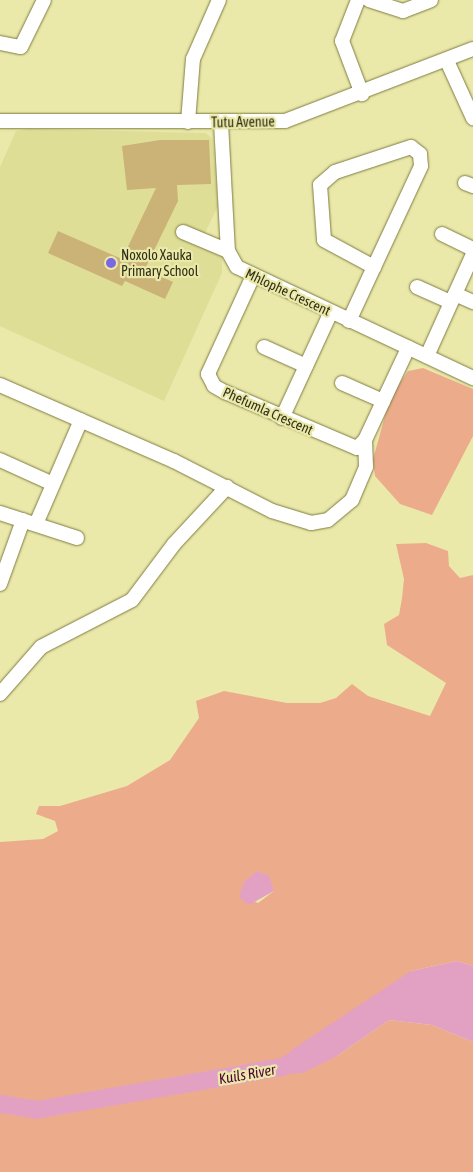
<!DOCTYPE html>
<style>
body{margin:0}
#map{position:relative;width:473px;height:1172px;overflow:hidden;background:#eae9aa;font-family:"Asap Condensed",sans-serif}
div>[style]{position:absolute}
.built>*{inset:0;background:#dfde96}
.green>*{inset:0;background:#ecac8c}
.water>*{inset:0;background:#e2a1c2}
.river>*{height:18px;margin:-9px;padding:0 9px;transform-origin:9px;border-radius:9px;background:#e2a1c2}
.building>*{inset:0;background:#cbb277}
.roads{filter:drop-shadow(0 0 1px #7e7c40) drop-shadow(0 0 1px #7e7c40)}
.minor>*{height:14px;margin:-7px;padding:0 7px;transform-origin:7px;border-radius:7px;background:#fff}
.dots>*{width:14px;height:14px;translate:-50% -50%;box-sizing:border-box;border:2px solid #eae9aa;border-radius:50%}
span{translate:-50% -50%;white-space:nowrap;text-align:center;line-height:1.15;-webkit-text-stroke:4.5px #eae9aa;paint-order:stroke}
.street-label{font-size:14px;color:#313017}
.poi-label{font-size:14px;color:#313017}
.left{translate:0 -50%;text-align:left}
.water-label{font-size:15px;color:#500336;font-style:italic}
</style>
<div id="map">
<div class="built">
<i style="clip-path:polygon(29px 129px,206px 133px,213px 140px,218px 206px,200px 243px,222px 253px,222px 273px,164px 401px,0 326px,0 167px,16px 131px)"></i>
</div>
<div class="green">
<i style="clip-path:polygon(423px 368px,473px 389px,473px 436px,432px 515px,400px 504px,375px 476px,373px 459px,390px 398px,408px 371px)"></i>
<i style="clip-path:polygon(evenodd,426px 543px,448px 551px,449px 566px,460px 578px,473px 575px,473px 966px,457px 961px,411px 971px,337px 1056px,389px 1020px,432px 1025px,473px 1042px,473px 1172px,0 1172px,0 842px,43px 839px,58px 831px,55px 821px,36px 814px,39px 806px,60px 806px,127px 786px,170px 760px,199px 718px,196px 701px,224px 691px,287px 703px,320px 703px,336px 698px,352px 684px,368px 696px,430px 716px,446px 683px,387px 645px,384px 624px,399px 615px,402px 598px,404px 579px,396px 544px,426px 543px,245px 889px,274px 891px,258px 903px,240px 894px,245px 889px)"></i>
</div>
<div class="water">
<i style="clip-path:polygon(257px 871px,269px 876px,274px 891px,249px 905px,239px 897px,244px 882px)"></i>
<i style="clip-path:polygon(457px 961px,473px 966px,473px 1042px,432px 1025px,389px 1020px,337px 1056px,303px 1073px,281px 1074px,277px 1064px,293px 1049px,411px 971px)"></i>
</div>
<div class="river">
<i style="left:0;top:1104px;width:36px;rotate:9deg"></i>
<i style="left:36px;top:1110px;width:251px;rotate:-9.9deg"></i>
<i style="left:283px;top:1067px;width:17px;rotate:-31deg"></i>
</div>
<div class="building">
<i style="clip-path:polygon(160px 140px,209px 140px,211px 184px,177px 185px,178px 201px,145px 269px,173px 282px,165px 299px,125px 281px,122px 286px,48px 253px,58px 231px,122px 259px,156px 188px,127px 190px,122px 146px)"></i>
</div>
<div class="roads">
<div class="minor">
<i style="left:358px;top:0;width:44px;rotate:111.3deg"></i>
<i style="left:342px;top:41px;width:57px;rotate:69.3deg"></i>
<i style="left:369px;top:0;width:36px;rotate:18deg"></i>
<i style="left:403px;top:11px;width:30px;rotate:-21deg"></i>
<i style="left:0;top:43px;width:21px;rotate:11deg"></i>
<i style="left:21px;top:47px;width:52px;rotate:-63.9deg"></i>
<i style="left:447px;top:61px;width:63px;rotate:65.5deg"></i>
<i style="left:0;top:121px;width:285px"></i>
<i style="left:285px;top:121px;width:201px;rotate:-21deg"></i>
<i style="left:188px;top:122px;width:63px;rotate:-85.5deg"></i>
<i style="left:193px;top:59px;width:64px;rotate:-66.2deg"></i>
<i style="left:221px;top:123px;width:128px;rotate:86.9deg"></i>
<i style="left:228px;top:251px;width:18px;rotate:61deg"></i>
<i style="left:237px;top:267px;width:261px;rotate:25.2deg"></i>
<i style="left:465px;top:183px;width:9px;rotate:21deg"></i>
<i style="left:183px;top:232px;width:49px;rotate:22.9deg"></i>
<i style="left:442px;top:234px;width:34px;rotate:26deg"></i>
<i style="left:253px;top:276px;width:108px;rotate:114.7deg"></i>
<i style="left:208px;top:374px;width:13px;rotate:63deg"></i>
<i style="left:214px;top:386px;width:13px;rotate:29deg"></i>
<i style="left:225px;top:392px;width:143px;rotate:23deg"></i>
<i style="left:357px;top:448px;width:11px;rotate:-45deg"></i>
<i style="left:365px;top:440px;width:102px;rotate:-64.9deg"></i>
<i style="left:417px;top:287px;width:37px;rotate:24deg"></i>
<i style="left:455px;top:294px;width:20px;rotate:24deg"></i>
<i style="left:349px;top:321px;width:60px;rotate:-65.2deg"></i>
<i style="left:374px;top:267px;width:111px;rotate:-65deg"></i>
<i style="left:421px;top:166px;width:12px;rotate:-95deg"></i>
<i style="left:420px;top:154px;width:11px;rotate:-142deg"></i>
<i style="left:411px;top:147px;width:80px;rotate:161.8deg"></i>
<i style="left:335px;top:172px;width:20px;rotate:139deg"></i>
<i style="left:320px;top:185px;width:55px;rotate:85.8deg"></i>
<i style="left:324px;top:240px;width:57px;rotate:28.4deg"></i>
<i style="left:264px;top:347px;width:46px;rotate:24.3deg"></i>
<i style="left:427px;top:356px;width:112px;rotate:-65.7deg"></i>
<i style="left:342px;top:383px;width:45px;rotate:23.7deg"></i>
<i style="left:0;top:385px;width:190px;rotate:23.6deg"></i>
<i style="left:174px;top:461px;width:110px;rotate:27deg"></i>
<i style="left:272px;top:511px;width:41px;rotate:17.1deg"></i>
<i style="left:311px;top:523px;width:17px;rotate:-10deg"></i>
<i style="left:328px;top:520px;width:31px;rotate:-40deg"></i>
<i style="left:352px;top:500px;width:36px;rotate:-67deg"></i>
<i style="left:366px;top:467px;width:27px;rotate:-92deg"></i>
<i style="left:282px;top:418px;width:117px;rotate:-65.2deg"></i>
<i style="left:0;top:460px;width:58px;rotate:24.4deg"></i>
<i style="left:0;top:513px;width:81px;rotate:18deg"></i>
<i style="left:36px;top:524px;width:113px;rotate:-66.6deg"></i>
<i style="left:0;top:584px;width:68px;rotate:-70.2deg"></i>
<i style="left:0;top:694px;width:62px;rotate:-48.9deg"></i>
<i style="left:41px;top:647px;width:102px;rotate:-27.3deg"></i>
<i style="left:132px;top:600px;width:70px;rotate:-53.1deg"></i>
<i style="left:174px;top:544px;width:78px;rotate:-47.1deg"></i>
</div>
</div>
<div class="dots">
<i style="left:111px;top:263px;background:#7c67e2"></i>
</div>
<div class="street-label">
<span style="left:243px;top:122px;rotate:-1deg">Tutu Avenue</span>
<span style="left:288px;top:292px;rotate:25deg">Mhlophe Crescent</span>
<span style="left:268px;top:411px;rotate:24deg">Phefumla Crescent</span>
</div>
<div class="poi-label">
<span class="left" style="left:121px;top:263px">Noxolo Xauka<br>Primary School</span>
</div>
<div class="water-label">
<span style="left:247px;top:1074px;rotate:-10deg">Kuils River</span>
</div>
</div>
